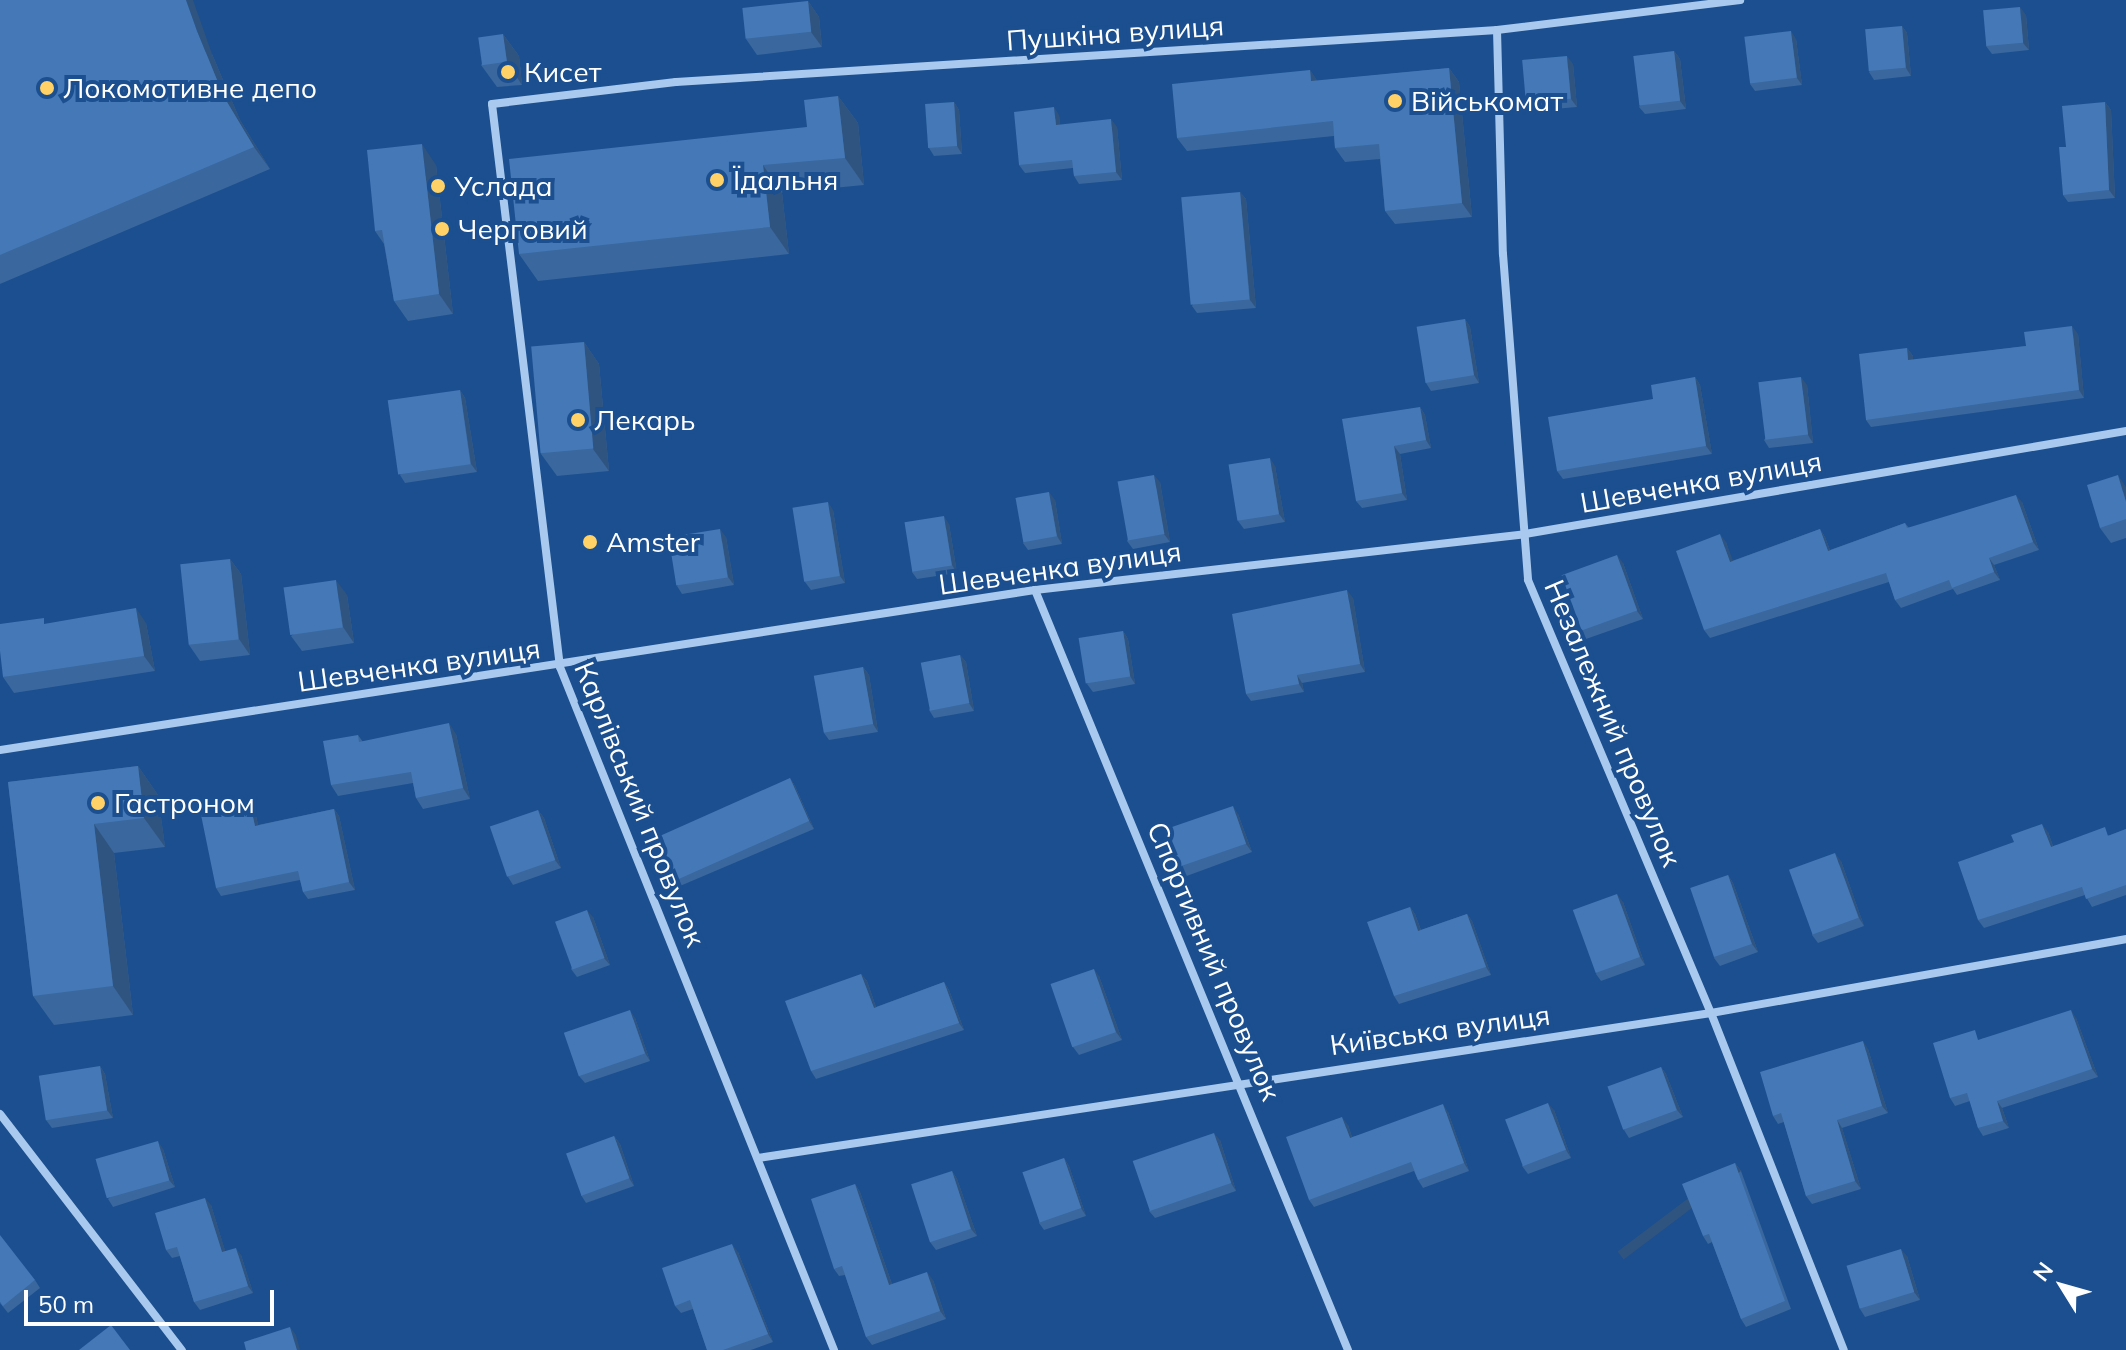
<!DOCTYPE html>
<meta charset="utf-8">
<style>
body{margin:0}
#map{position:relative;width:2126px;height:1350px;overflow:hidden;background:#1b4f8f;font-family:Mulish,sans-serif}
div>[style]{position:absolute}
.street>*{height:8px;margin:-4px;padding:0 4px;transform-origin:4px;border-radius:4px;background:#a9c9ee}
.wall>*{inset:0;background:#3a679d}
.shaded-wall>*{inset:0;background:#305480;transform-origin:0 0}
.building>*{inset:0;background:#4478b7;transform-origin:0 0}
.dots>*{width:22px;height:22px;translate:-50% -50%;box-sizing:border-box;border:4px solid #1b4f8f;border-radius:50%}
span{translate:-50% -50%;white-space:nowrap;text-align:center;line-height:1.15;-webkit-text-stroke:8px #1b4f8f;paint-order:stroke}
.street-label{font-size:28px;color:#fff}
.poi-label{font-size:28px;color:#fff}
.left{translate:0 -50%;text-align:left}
.north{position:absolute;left:2022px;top:1246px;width:80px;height:80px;-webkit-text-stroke:6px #1b4f8f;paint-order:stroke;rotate:307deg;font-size:22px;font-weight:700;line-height:32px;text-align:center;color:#fff}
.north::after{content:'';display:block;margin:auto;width:28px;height:36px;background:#fff;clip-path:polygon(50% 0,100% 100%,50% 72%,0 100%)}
.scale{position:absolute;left:24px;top:1290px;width:250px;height:36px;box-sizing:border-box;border:4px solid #fff;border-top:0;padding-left:10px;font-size:24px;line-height:28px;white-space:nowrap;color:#fff;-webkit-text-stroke:6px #1b4f8f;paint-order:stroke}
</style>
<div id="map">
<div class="street">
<i style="left:1497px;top:30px;width:224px;rotate:88.5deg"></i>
<i style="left:1503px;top:254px;width:327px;rotate:85.6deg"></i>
<i style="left:1528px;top:580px;width:470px;rotate:67.1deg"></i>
<i style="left:1711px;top:1013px;width:362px;rotate:68.5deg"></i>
<i style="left:1035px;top:590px;width:822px;rotate:67.62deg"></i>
<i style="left:0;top:750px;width:1047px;rotate:-8.79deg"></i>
<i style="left:1035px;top:590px;width:493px;rotate:-6.5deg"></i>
<i style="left:1525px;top:534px;width:610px;rotate:-9.72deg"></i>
<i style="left:0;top:1114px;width:298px;rotate:52.4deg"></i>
<i style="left:758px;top:1158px;width:964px;rotate:-8.65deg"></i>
<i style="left:1711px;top:1013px;width:422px;rotate:-10.1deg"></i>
<i style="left:834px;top:1350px;width:736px;rotate:-111.86deg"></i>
<i style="left:560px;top:667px;width:567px;rotate:-96.89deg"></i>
<i style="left:492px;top:104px;width:185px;rotate:-6.8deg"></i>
<i style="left:676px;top:82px;width:823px;rotate:-3.62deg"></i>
<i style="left:1497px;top:30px;width:245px;rotate:-7deg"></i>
</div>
<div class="wall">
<i style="clip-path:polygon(0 0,212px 54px,240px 120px,270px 169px,0 284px)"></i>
<i style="clip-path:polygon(808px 1px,819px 17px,822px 47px,757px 55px,746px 39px)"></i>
<i style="clip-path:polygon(2026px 15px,2029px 50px,1992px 54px,1986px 46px)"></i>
<i style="clip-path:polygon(1902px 26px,1907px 33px,1911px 76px,1874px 80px,1869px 72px)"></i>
<i style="clip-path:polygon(503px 34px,519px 56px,522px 85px,497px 87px,481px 65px)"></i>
<i style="clip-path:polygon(1796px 39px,1802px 85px,1755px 91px,1750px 84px)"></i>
<i style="clip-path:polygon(1674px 51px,1680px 59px,1686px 109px,1645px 114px,1639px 107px)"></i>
<i style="clip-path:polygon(1573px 64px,1577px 107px,1531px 111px,1526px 103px)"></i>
<i style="clip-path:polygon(1449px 68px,1459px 82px,1472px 217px,1395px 224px,1385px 211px,1380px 159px,1345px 162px,1335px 148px,1334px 136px,1187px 151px,1177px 138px,1310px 70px,1317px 81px)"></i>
<i style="clip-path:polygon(838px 96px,858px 123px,864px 185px,782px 193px,789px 254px,538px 281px,519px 254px,807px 127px)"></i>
<i style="clip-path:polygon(954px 102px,959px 110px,962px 154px,934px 156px,929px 148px)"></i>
<i style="clip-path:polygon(2105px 102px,2111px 110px,2115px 198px,2068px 202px,2063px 195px,2066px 147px)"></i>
<i style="clip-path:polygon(1059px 115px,1060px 125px,1117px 127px,1122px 180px,1079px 184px,1074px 176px,1073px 168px,1025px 173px,1019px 165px)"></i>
<i style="clip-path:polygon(436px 165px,453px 314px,408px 321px,394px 301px,384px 244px,375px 231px)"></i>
<i style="clip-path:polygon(1240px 192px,1246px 199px,1256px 308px,1197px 313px,1192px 306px)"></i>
<i style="clip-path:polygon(1465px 319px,1470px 327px,1479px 383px,1431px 391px,1426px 383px)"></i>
<i style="clip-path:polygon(2078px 334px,2084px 398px,1871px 427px,1866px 420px,1907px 348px,1913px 356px,1913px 360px,2026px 346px)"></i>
<i style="clip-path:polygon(584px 342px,599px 364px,609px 471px,557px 476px,541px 454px)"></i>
<i style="clip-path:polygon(1695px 377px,1700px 385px,1712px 454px,1563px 479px,1557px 471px,1653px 399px)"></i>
<i style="clip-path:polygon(1807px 385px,1813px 443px,1769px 448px,1764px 440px)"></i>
<i style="clip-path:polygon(460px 390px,465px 398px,477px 472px,405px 483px,400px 475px)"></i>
<i style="clip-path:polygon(1420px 407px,1425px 415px,1431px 448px,1400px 454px,1407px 500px,1362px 508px,1356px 501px)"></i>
<i style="clip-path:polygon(1275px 466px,1285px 522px,1244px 529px,1238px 521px)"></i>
<i style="clip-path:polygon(1160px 482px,1170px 542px,1133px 549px,1127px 541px)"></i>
<i style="clip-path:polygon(2126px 487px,2126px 538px,2111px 543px,2100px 528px)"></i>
<i style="clip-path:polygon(1055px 500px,1062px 544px,1028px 550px,1023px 543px)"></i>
<i style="clip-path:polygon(2022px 502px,2039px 550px,1994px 565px,2000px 580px,1957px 595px,1953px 589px,1901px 608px,1895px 600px,1889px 582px,1710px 638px,1704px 630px,1726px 542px,1732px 561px,1820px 529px,1825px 537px,1830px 550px,1905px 523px,1909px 528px)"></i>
<i style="clip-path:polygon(833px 510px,845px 583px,811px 590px,805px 582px)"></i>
<i style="clip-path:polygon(949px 524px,957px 573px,917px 579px,912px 572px)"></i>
<i style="clip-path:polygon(726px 537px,734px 585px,682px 594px,677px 586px)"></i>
<i style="clip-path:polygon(230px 559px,241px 574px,250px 655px,200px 661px,189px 645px)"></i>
<i style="clip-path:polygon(1623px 563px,1643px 619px,1586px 639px,1581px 631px)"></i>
<i style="clip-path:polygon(347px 595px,354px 643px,302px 651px,291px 636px)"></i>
<i style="clip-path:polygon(1353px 598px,1365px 672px,1302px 683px,1304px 692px,1251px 701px,1246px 694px)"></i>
<i style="clip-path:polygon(146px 623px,155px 671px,14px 693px,3px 677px)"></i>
<i style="clip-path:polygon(1123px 631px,1128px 639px,1135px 684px,1093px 692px,1087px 684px)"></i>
<i style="clip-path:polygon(960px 655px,966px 662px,974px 711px,934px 718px,929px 710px)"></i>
<i style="clip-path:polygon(863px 667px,869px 675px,878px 732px,829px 740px,824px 733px)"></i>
<i style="clip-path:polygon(456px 734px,470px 799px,423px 809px,416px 798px,413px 783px,338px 796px,331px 785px,358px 735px,363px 742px)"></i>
<i style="clip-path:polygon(138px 766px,158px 795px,165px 847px,114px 853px,133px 1015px,54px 1025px,33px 996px,8px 782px)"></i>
<i style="clip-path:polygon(790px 778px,795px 786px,814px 829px,680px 886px,675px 878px)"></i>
<i style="clip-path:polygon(334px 809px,339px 816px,355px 890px,308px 899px,303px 892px,300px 880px,221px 896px,216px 888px,255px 811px,258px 825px)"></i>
<i style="clip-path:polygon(538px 810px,544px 818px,561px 868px,513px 885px,508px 877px)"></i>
<i style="clip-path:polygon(1238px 814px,1252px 852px,1184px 877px,1178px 869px)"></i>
<i style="clip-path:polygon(2126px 829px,2126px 895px,2092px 907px,2085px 895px,1984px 928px,1978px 920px,2048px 832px,2053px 846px,2110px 835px)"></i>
<i style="clip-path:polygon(1841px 861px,1864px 926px,1818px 943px,1812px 935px)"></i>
<i style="clip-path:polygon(1728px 875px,1733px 883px,1758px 952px,1720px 966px,1714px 958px)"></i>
<i style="clip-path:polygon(1623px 902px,1645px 965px,1601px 981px,1596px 974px)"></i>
<i style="clip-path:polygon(1410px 907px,1415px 914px,1421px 930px,1467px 914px,1472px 921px,1491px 975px,1399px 1004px,1394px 996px)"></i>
<i style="clip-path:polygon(593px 917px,610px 965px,577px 977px,571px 969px)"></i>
<i style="clip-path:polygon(861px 974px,867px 981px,876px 1007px,944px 982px,949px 990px,964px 1030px,816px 1079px,811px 1071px)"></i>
<i style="clip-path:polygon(1099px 976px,1122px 1040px,1079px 1055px,1073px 1047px)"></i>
<i style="clip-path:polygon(635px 1018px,650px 1061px,585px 1083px,579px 1076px)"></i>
<i style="clip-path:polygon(2076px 1018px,2098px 1077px,2002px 1108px,2009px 1128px,1983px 1136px,1978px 1128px,1970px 1101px,1955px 1106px,1950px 1098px,1981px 1039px)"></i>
<i style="clip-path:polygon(1868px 1049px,1888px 1113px,1842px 1128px,1861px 1189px,1812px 1204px,1806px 1196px,1784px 1122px,1778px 1124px,1773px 1116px)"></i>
<i style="clip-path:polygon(100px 1066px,105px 1074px,113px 1118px,52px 1128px,46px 1120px)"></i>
<i style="clip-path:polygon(1661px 1067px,1666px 1074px,1683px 1117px,1629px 1138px,1624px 1130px)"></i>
<i style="clip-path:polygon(1554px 1110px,1571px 1158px,1528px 1174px,1522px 1166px)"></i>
<i style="clip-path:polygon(1448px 1112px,1469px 1171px,1423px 1188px,1418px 1180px,1414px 1171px,1314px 1207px,1309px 1200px,1348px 1125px,1352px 1137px)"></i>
<i style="clip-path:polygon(614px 1136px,620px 1144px,634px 1186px,586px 1203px,581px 1195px)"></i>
<i style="clip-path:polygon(1220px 1140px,1236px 1191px,1155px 1218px,1149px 1211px)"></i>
<i style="clip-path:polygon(163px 1149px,175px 1187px,113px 1207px,108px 1199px)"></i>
<i style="clip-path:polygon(1064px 1158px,1069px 1166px,1086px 1216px,1044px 1230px,1039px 1223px)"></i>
<i style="clip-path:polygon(1735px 1163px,1741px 1171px,1791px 1309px,1746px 1327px,1741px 1319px,1712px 1242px,1708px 1244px,1703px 1236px)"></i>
<i style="clip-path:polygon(952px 1171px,957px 1179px,977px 1236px,936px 1250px,930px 1242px)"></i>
<i style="clip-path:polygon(855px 1184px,860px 1192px,892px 1284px,933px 1280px,946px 1319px,872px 1345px,866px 1337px,845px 1275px,839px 1276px,834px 1269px)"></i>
<i style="clip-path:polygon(211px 1205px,225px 1251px,241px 1255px,253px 1293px,200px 1310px,194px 1302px,180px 1256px,172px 1258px,166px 1250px)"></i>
<i style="clip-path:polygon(738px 1252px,773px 1342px,751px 1350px,707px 1350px,693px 1309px,681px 1313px,675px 1306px)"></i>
<i style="clip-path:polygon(1907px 1256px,1920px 1300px,1865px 1317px,1860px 1309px)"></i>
<i style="clip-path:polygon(35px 1280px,40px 1288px,8px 1313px,0 1303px)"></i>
</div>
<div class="shaded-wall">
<i style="clip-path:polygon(186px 0,193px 0,212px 54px,240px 120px,270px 169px,254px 147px,224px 97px,197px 31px)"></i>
<i style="clip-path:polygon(808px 1px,819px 17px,822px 47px,811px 32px)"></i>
<i style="clip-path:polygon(2020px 7px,2026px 15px,2029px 50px,2023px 43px)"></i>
<i style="clip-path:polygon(1902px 26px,1907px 33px,1911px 76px,1906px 68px)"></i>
<i style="clip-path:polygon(1791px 31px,1796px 39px,1802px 85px,1797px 78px)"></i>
<i style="clip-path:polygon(503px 34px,519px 56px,522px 85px,507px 62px)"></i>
<i style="clip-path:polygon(1674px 51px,1680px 59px,1686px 109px,1680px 101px)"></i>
<i style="clip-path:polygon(1567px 56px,1573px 64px,1577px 107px,1571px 99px)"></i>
<i style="clip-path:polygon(1449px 68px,1459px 82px,1472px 217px,1462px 203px)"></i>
<i style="clip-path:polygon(1310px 70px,1319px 83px,1311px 81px)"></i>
<i style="clip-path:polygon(838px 96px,858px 123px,864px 185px,845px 158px)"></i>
<i style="clip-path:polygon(954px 102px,959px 110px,962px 154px,957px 146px)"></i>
<i style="clip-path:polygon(2105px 102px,2111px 110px,2115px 198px,2109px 190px)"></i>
<i style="clip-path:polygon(1054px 107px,1059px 115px,1061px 133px,1056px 125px)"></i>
<i style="clip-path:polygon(1111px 119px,1117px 127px,1122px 180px,1116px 172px)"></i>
<i style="clip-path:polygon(422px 144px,436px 165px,453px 314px,439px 294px)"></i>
<i style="clip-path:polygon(763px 165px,782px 193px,789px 254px,770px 227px)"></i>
<i style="clip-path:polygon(1240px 192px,1246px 199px,1256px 308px,1250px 300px)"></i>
<i style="clip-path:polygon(1465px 319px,1470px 327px,1479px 383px,1474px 375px)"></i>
<i style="clip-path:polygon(2072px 326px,2078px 334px,2084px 398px,2079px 390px)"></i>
<i style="clip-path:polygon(584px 342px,599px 364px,609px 471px,593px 449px)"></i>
<i style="clip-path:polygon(1907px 348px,1913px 356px,1914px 368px,1908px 360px)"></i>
<i style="clip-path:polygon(1695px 377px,1700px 385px,1712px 454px,1706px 446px)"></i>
<i style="clip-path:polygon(1801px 377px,1807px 385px,1813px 443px,1808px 435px)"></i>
<i style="clip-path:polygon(460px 390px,465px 398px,477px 472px,471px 464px)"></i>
<i style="clip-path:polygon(1420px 407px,1425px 415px,1431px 448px,1426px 440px)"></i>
<i style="clip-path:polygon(1394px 446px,1400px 454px,1407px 500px,1402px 493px)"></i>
<i style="clip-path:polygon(1270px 458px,1275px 466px,1285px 522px,1279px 514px)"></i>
<i style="clip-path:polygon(1154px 475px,1160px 482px,1170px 542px,1164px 534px)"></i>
<i style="clip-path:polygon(2118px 475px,2126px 487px,2126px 502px)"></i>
<i style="clip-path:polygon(1049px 492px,1055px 500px,1062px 544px,1057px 536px)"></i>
<i style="clip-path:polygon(2016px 495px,2022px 502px,2039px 550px,2033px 542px)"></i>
<i style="clip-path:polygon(828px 502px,833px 510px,845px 583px,840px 576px)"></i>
<i style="clip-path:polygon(944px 516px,949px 524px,957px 573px,952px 565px)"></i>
<i style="clip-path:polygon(720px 529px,726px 537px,734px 585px,728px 577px)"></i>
<i style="clip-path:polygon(1820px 529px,1825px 537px,1833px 558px,1828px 551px)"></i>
<i style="clip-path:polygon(1720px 534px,1726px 542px,1736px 569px,1730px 562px)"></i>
<i style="clip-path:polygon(1617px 555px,1623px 563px,1643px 619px,1637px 611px)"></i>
<i style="clip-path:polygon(1989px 558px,1994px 565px,2000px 580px,1994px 572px)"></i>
<i style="clip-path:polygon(230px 559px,241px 574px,250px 655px,239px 639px)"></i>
<i style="clip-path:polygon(336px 580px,347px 595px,354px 643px,343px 627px)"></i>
<i style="clip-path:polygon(1347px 590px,1353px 598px,1365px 672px,1360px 664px)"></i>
<i style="clip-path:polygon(136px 608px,146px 623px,155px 671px,144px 656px)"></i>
<i style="clip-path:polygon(1123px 631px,1128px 639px,1135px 684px,1130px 676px)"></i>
<i style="clip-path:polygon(960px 655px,966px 662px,974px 711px,969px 703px)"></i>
<i style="clip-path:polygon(863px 667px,869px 675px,878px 732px,873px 724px)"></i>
<i style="clip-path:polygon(1297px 675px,1302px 683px,1304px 692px,1299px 684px)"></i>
<i style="clip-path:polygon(449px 723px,456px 734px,470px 799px,463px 788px)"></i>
<i style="clip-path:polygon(138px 766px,158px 795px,165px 847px,144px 818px)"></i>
<i style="clip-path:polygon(790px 778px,795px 786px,814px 829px,809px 821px)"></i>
<i style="clip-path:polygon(250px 804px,255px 811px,260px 834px,255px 826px)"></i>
<i style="clip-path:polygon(1233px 806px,1238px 814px,1252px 852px,1246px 844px)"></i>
<i style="clip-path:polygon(334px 809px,339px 816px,355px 890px,349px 882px)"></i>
<i style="clip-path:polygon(538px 810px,544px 818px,561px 868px,555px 860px)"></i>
<i style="clip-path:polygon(94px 824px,114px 853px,133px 1015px,113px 986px)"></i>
<i style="clip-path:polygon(2042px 824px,2048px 832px,2056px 855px,2051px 847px)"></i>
<i style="clip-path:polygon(1835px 853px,1841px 861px,1864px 926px,1859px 918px)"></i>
<i style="clip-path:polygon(1728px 875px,1733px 883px,1758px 952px,1752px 944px)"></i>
<i style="clip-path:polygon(1617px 894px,1623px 902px,1645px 965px,1640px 957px)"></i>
<i style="clip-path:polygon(1410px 907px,1415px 914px,1424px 939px,1418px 931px)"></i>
<i style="clip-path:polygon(587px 910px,593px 917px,610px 965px,604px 958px)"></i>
<i style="clip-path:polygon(1467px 914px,1472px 921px,1491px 975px,1486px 967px)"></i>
<i style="clip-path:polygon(1094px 969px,1099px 976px,1122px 1040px,1116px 1032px)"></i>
<i style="clip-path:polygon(861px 974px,867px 981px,879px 1016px,874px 1008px)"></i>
<i style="clip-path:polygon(944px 982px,949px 990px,964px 1030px,959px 1023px)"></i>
<i style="clip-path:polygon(630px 1010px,635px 1018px,650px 1061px,645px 1053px)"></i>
<i style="clip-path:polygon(2071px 1010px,2076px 1018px,2098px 1077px,2092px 1069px)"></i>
<i style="clip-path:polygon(1863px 1041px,1868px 1049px,1888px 1113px,1882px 1106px)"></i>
<i style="clip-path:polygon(100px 1066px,105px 1074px,113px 1118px,107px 1110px)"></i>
<i style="clip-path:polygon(1661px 1067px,1666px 1074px,1683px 1117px,1677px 1110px)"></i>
<i style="clip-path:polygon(1997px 1101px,2002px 1108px,2009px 1128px,2003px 1121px)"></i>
<i style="clip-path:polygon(1548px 1103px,1554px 1110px,1571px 1158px,1566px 1150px)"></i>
<i style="clip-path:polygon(1443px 1104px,1448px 1112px,1469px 1171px,1464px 1163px)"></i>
<i style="clip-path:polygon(1342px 1117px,1348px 1125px,1355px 1146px,1350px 1138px)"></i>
<i style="clip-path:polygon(1837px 1120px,1842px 1128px,1861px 1189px,1855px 1181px)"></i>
<i style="clip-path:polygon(1214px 1133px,1220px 1140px,1236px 1191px,1231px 1183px)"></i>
<i style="clip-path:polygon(614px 1136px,620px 1144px,634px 1186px,629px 1178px)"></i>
<i style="clip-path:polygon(158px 1141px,163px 1149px,175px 1187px,169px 1180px)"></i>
<i style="clip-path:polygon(1064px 1158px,1069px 1166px,1086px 1216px,1081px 1208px)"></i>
<i style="left:1735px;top:1163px;width:10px;height:147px;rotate:53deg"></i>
<i style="clip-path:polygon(952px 1171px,957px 1179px,977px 1236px,971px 1229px)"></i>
<i style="clip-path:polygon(855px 1184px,860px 1192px,895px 1293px,889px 1285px)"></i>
<i style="clip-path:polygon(205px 1198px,211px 1205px,228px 1260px,222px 1252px)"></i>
<i style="clip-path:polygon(732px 1244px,738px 1252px,773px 1342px,768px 1334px)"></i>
<i style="clip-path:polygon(236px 1248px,241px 1255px,253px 1293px,248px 1286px)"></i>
<i style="clip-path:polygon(1901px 1249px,1907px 1256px,1920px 1300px,1914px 1292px)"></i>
<i style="clip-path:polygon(927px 1272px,933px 1280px,946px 1319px,940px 1311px)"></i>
<i style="clip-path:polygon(290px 1327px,296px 1335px,300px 1350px,297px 1350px)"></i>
</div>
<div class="building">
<i style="clip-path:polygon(0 0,186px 0,197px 31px,224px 97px,254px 147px,0 255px)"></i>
<i style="left:808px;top:1px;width:31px;height:66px;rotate:84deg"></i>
<i style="left:2020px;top:7px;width:36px;height:37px;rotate:85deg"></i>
<i style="left:1902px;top:26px;width:42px;height:37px;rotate:85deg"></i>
<i style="left:1791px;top:31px;width:47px;height:47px;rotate:83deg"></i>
<i style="left:503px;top:34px;width:28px;height:25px;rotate:82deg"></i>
<i style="left:1674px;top:51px;width:50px;height:41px;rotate:83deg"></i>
<i style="left:1567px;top:56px;width:43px;height:45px;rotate:85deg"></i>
<i style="clip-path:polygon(1449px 68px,1462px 203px,1385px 211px,1379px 144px,1335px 148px,1333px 121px,1177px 138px,1172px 84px,1310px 70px,1311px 81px)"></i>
<i style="clip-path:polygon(838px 96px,845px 158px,763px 165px,770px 227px,519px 254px,509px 159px,807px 127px,804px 100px)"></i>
<i style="left:954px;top:102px;width:44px;height:29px;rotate:86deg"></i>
<i style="clip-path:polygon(2105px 102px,2109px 190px,2063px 195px,2059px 147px,2066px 147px,2062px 106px)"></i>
<i style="clip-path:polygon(1054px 107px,1056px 125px,1111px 119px,1116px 172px,1074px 176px,1072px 160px,1019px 165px,1014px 112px)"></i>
<i style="clip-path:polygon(422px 144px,439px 294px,394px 301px,382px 230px,375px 231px,367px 150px)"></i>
<i style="left:1240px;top:192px;width:108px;height:59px;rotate:85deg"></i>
<i style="left:1465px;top:319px;width:57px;height:49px;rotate:81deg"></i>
<i style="clip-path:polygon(2072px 326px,2079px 390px,1866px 420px,1859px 354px,1907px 348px,1908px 360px,2026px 346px,2024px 332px)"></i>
<i style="left:584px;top:342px;width:107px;height:53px;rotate:85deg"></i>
<i style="clip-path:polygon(1695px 377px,1706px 446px,1557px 471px,1548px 417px,1653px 399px,1651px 385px)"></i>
<i style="left:1801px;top:377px;width:58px;height:43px;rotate:83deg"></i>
<i style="left:460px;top:390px;width:75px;height:73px;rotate:82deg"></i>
<i style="clip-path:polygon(1420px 407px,1426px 440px,1394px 446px,1402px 493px,1356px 501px,1342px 419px)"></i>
<i style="left:1270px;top:458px;width:57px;height:42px;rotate:81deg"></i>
<i style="left:1154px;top:475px;width:60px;height:37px;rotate:80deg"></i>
<i style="clip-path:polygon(2118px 475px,2126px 502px,2126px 519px,2100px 528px,2087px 485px)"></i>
<i style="left:1049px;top:492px;width:45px;height:34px;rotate:80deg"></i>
<i style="clip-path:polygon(2016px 495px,2033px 542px,1989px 558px,1994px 572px,1952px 588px,1949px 580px,1895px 600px,1886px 573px,1704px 630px,1676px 551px,1720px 534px,1730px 562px,1820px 529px,1828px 551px,1905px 523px,1907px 528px)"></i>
<i style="left:828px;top:502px;width:75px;height:36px;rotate:81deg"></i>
<i style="left:944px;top:516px;width:50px;height:40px;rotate:81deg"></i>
<i style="left:720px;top:529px;width:49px;height:52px;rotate:81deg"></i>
<i style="left:1617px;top:555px;width:59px;height:59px;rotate:70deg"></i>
<i style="left:230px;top:559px;width:81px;height:50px;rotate:84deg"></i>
<i style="left:336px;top:580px;width:48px;height:53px;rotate:82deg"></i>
<i style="clip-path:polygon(1347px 590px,1360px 664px,1297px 675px,1299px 684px,1246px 694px,1232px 614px)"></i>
<i style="clip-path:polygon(136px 608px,144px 656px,3px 677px,0 651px,0 624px,44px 618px,44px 624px)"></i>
<i style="left:1123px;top:631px;width:46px;height:45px;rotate:81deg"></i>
<i style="left:960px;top:655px;width:49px;height:40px;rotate:79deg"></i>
<i style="left:863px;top:667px;width:58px;height:50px;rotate:80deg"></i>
<i style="clip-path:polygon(449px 723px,463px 788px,416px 798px,411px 772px,331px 785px,323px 741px,358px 735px,359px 742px)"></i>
<i style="clip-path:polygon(138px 766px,144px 818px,94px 824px,113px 986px,33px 996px,8px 782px)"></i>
<i style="left:790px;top:778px;width:47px;height:145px;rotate:66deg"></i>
<i style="clip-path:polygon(250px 804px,255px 826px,334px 809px,349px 882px,303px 892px,298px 871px,216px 888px,201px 815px)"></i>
<i style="left:1233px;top:806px;width:40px;height:73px;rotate:71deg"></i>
<i style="left:538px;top:810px;width:53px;height:51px;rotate:71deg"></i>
<i style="clip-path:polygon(2042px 824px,2051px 847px,2105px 827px,2108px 836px,2126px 829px,2126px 885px,2086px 899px,2082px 887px,1978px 920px,1958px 862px,2014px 842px,2011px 835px)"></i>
<i style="left:1835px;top:853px;width:69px;height:49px;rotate:70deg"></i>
<i style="left:1728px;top:875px;width:73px;height:40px;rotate:71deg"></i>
<i style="left:1617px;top:894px;width:67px;height:47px;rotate:70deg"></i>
<i style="clip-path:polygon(1410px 907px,1418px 931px,1467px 914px,1486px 967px,1394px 996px,1367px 922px)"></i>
<i style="left:587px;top:910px;width:51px;height:34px;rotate:70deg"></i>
<i style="left:1094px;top:969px;width:67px;height:46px;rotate:71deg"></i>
<i style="clip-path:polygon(861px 974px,874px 1008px,944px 982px,959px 1023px,811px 1071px,785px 1001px)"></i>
<i style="left:630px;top:1010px;width:46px;height:70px;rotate:71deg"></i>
<i style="clip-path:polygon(2071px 1010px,2092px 1069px,1997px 1101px,2003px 1121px,1978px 1128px,1967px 1093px,1950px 1098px,1933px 1043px,1975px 1030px,1978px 1040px)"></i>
<i style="clip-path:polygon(1863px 1041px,1882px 1106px,1837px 1120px,1855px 1181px,1806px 1196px,1781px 1113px,1773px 1116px,1760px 1072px)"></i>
<i style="left:100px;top:1066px;width:45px;height:62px;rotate:81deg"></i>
<i style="left:1661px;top:1067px;width:46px;height:57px;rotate:70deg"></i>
<i style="left:1548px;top:1103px;width:50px;height:46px;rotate:69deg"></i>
<i style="clip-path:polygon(1443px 1104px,1464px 1163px,1418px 1180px,1411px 1162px,1309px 1200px,1286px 1137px,1342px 1117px,1350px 1138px)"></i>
<i style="left:1214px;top:1133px;width:53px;height:86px;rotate:71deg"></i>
<i style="left:614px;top:1136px;width:45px;height:51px;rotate:70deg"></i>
<i style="left:158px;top:1141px;width:41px;height:65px;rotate:74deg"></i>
<i style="left:1064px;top:1158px;width:53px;height:44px;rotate:71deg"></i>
<i style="clip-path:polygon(1735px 1163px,1785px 1301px,1741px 1319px,1709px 1234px,1703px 1236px,1682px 1184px)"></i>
<i style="left:952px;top:1171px;width:61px;height:43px;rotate:72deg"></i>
<i style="clip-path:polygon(855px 1184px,889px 1285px,927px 1272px,940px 1311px,866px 1337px,842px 1266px,834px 1269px,811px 1199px)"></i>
<i style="clip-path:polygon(205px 1198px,222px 1252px,236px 1248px,248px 1286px,194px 1302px,177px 1247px,166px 1250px,155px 1213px)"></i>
<i style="clip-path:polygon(0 1235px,35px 1280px,3px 1306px,0 1302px)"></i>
<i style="clip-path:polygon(732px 1244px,768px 1334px,723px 1350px,707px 1350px,690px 1300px,675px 1306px,662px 1268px)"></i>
<i style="left:1901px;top:1249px;width:45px;height:57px;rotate:73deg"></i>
<i style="clip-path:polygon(111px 1325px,130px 1350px,79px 1350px)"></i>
<i style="clip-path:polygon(290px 1327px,297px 1350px,246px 1350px,244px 1342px)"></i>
</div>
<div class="dots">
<i style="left:508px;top:72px;background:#ffd166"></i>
<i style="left:47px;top:88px;background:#ffd166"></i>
<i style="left:1395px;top:101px;background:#ffd166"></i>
<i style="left:717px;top:180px;background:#ffd166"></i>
<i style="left:438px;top:186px;background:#ffd166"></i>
<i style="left:442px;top:229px;background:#ffd166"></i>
<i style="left:578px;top:420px;background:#ffd166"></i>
<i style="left:590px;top:542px;background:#ffd166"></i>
<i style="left:98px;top:803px;background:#ffd166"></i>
</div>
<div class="street-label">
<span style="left:1115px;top:33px;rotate:-4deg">Пушкіна вулиця</span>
<span style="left:1701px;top:482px;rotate:-10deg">Шевченка вулиця</span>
<span style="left:1060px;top:568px;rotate:-8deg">Шевченка вулиця</span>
<span style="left:419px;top:665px;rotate:-8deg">Шевченка вулиця</span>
<span style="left:1613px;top:723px;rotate:67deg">Незалежний провулок</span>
<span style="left:640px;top:804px;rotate:68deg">Карлівський провулок</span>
<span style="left:1214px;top:961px;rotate:67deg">Спортивний провулок</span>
<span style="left:1440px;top:1030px;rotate:-8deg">Київська вулиця</span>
</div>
<div class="poi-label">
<span class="left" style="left:524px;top:72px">Кисет</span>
<span class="left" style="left:63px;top:88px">Локомотивне депо</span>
<span class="left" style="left:1411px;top:101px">Військомат</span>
<span class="left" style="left:733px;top:180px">Їдальня</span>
<span class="left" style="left:454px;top:186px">Услада</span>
<span class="left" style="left:458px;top:229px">Черговий</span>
<span class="left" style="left:594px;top:420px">Лекарь</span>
<span class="left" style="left:606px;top:542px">Amster</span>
<span class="left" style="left:114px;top:803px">Гастроном</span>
</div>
<div class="north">N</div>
<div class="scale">50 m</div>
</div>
